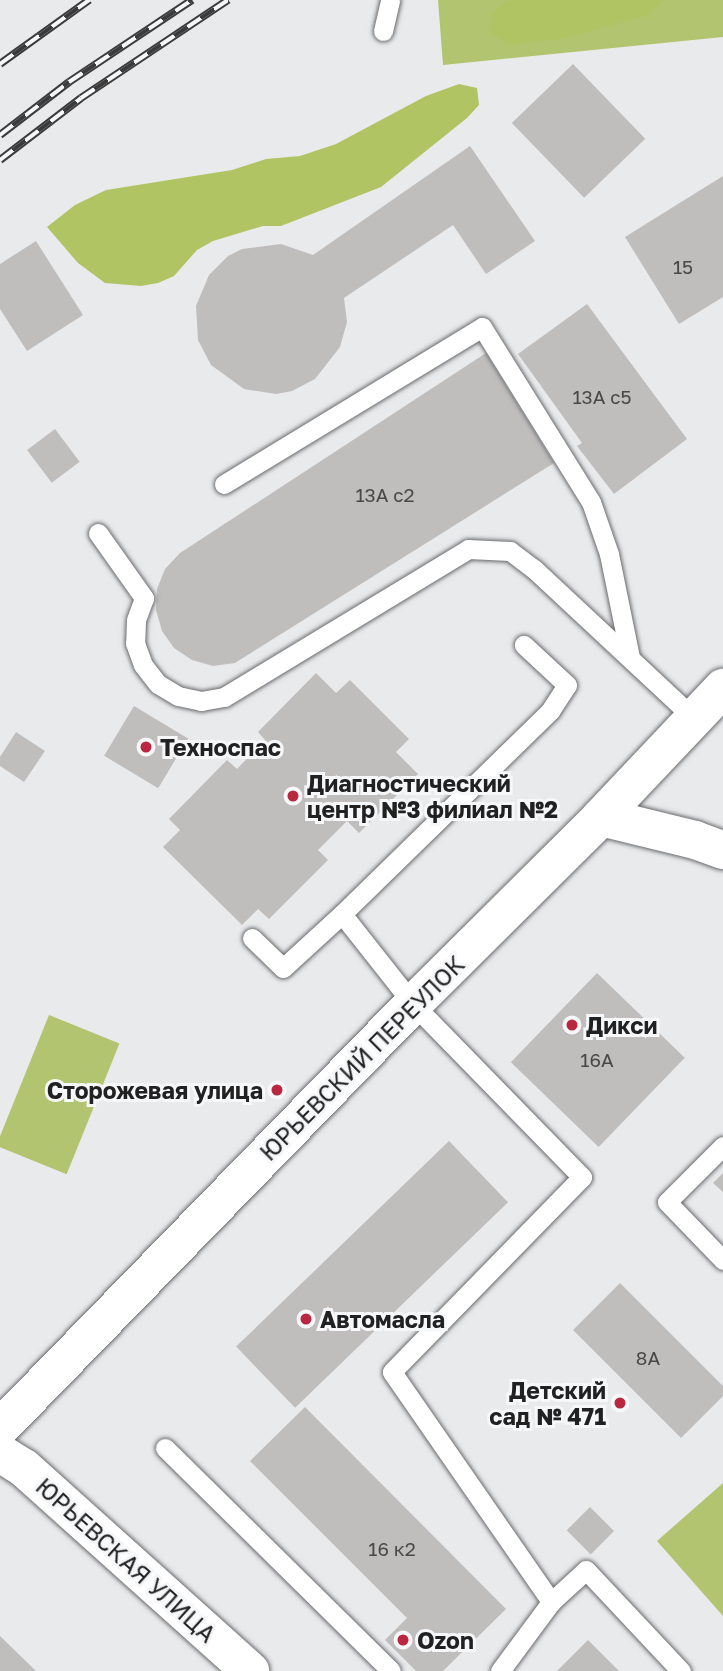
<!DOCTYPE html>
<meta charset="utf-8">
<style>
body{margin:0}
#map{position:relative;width:723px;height:1671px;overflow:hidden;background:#e9eaec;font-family:"Golos Text",sans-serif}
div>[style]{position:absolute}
.green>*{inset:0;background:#b3c470;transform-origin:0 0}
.forest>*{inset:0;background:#b1c463}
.building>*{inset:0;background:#c0bdbd;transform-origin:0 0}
.roads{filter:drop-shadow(0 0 2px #6a6b6d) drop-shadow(0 0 2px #6a6b6d)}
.lane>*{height:19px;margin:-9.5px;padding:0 9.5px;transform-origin:9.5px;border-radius:9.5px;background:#fff}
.street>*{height:38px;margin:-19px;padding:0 19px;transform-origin:19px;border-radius:19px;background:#fff}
.secondary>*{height:38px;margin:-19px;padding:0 19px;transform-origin:19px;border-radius:19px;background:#fff}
.rail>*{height:8px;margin-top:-4px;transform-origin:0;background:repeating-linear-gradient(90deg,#f6f7f9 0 16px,#3b3b3c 0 32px);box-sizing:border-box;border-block:2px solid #3b3b3c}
.dots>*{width:19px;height:19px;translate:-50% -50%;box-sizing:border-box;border:4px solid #f6f7f9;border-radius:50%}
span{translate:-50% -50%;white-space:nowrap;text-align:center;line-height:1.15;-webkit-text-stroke:6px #f6f7f9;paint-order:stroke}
.number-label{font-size:19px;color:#494849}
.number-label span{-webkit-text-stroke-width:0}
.poi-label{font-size:23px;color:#212122;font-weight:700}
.left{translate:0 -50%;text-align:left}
.right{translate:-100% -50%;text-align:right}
.street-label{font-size:23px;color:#212122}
</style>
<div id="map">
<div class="green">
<i style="clip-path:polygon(438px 0,723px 0,723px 37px,443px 65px)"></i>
<i style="left:49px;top:1015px;width:76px;height:141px;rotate:22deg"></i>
<i style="clip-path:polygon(723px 1483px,723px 1616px,657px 1541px)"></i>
</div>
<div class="forest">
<i style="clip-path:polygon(515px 0,665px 0,646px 16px,560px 39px,508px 45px,488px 31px,492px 15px,504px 2px)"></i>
<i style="clip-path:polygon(459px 84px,477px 88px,479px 105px,467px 118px,381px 187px,281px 226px,263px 226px,213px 241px,197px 250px,174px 276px,158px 283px,141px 286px,105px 283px,78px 263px,47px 227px,75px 205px,106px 190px,232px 170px,266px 159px,300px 156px,336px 144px,426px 96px)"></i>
</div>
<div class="building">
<i style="left:573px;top:64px;width:104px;height:85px;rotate:46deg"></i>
<i style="clip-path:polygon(470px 146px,535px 241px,486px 274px,453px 225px,344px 298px,347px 322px,340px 347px,315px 379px,292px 391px,276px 394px,244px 389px,211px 365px,198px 340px,196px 306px,209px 275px,228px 256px,242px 249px,281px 244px,313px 255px)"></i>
<i style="clip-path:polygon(723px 176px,723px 297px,679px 324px,625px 237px)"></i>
<i style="clip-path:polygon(36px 241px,83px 315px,27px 351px,0 309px,0 264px)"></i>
<i style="clip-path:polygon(587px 304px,687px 439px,614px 494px,577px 446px,582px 443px,518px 354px)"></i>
<i style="clip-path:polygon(486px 353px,554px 463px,235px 663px,213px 666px,192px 660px,174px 648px,162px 631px,156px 610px,157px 589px,165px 569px,180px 553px)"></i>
<i style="left:55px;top:429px;width:41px;height:35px;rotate:53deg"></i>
<i style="clip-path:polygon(316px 673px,336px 693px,350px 680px,409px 739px,396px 752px,418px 774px,359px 833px,347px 821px,318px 850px,328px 860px,269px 919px,258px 909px,242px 925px,163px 847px,180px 830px,169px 819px,227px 760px,237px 769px,265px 740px,258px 732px)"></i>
<i style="left:134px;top:706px;width:63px;height:58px;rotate:31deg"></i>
<i style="clip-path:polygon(16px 732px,45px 751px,24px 782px,0 766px,0 757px)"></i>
<i style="left:597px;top:973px;width:122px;height:124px;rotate:44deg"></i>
<i style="left:449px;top:1141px;width:85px;height:296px;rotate:46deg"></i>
<i style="clip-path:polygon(723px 1173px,723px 1192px,713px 1183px)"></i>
<i style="clip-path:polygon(620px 1283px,723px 1386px,723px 1396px,681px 1438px,573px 1330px)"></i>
<i style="clip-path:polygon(305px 1407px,506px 1609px,443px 1671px,416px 1671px,385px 1640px,407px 1618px,250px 1461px)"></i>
<i style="left:590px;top:1507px;width:34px;height:33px;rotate:45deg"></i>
<i style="clip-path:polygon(0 1636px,36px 1671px,0 1671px)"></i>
<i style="clip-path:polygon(588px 1640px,619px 1671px,557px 1671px)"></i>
</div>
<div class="roads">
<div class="lane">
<i style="left:383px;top:31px;width:32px;rotate:-77deg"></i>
<i style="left:224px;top:484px;width:302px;rotate:-31.3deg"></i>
<i style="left:482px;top:327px;width:206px;rotate:58.1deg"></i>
<i style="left:591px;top:502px;width:55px;rotate:70.9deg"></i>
<i style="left:609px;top:554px;width:105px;rotate:78.5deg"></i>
<i style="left:98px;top:533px;width:80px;rotate:54.7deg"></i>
<i style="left:144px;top:598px;width:23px;rotate:110deg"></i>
<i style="left:136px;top:620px;width:23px;rotate:92deg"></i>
<i style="left:135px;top:643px;width:23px;rotate:70deg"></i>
<i style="left:143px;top:665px;width:24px;rotate:52deg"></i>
<i style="left:158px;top:684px;width:23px;rotate:31deg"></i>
<i style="left:178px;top:696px;width:24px;rotate:12deg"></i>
<i style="left:201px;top:701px;width:23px;rotate:-10deg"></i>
<i style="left:224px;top:697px;width:285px;rotate:-31.2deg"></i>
<i style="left:468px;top:549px;width:42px;rotate:2.7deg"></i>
<i style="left:510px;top:551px;width:30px;rotate:37deg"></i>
<i style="left:534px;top:569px;width:219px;rotate:43deg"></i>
<i style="left:342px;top:914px;width:291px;rotate:-44.3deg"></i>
<i style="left:550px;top:711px;width:31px;rotate:-57deg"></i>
<i style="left:567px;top:685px;width:59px;rotate:-137.1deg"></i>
<i style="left:252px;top:938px;width:43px;rotate:44.1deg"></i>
<i style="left:283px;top:968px;width:80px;rotate:-42.5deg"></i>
<i style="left:342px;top:914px;width:115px;rotate:51.7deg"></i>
<i style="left:413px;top:1004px;width:242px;rotate:45.7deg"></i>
<i style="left:582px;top:1177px;width:272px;rotate:134.3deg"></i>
<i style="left:392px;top:1372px;width:280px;rotate:55.3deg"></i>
<i style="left:723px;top:1146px;width:79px;rotate:135deg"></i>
<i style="left:667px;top:1202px;width:81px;rotate:46deg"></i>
<i style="left:165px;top:1448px;width:317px;rotate:44.6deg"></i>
<i style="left:500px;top:1671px;width:86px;rotate:-53.5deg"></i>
<i style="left:551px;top:1602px;width:47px;rotate:-42.4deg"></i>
<i style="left:586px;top:1570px;width:139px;rotate:46.8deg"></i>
</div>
<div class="street">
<i style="left:601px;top:817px;width:97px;rotate:13.7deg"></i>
<i style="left:695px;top:840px;width:30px;rotate:20deg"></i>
<i style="left:0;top:1453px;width:28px;rotate:32deg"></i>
<i style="left:24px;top:1468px;width:304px;rotate:41.9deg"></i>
</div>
<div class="secondary">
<i style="left:0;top:1428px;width:592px;rotate:-45.75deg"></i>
<i style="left:413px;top:1004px;width:265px;rotate:-44.8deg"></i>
<i style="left:601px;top:817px;width:178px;rotate:-46.6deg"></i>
</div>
</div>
<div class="rail">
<i style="left:0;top:64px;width:110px;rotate:-35.7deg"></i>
<i style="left:0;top:135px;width:87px;rotate:-37.5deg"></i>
<i style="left:69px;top:82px;width:148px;rotate:-33.7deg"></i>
<i style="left:0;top:160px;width:102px;rotate:-37.4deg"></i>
<i style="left:81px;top:98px;width:177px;rotate:-33.7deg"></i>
</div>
<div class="dots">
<i style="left:146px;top:747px;background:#b92740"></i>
<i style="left:293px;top:796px;background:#b92740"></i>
<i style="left:572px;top:1025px;background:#b92740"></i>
<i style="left:277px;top:1090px;background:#b92740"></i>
<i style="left:306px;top:1319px;background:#b92740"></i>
<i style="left:620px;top:1403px;background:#b92740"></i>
<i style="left:403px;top:1640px;background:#b92740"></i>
</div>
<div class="number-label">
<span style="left:683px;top:267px">15</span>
<span style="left:602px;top:397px">13А с5</span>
<span style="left:385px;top:495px">13А с2</span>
<span style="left:597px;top:1060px">16А</span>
<span style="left:648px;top:1358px">8А</span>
<span style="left:392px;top:1549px">16 к2</span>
</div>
<div class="poi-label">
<span class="left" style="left:160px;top:747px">Техноспас</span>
<span class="left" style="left:307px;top:796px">Диагностический<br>центр №3 филиал №2</span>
<span class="left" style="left:586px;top:1025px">Дикси</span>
<span class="right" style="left:263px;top:1090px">Сторожевая улица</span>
<span class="left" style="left:320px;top:1319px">Автомасла</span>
<span class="right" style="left:606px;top:1403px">Детский<br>сад № 471</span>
<span class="left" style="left:417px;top:1640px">Ozon</span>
</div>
<div class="street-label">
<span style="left:362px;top:1058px;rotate:-45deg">ЮРЬЕВСКИЙ ПЕРЕУЛОК</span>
<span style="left:126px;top:1560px;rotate:42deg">ЮРЬЕВСКАЯ УЛИЦА</span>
</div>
</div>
